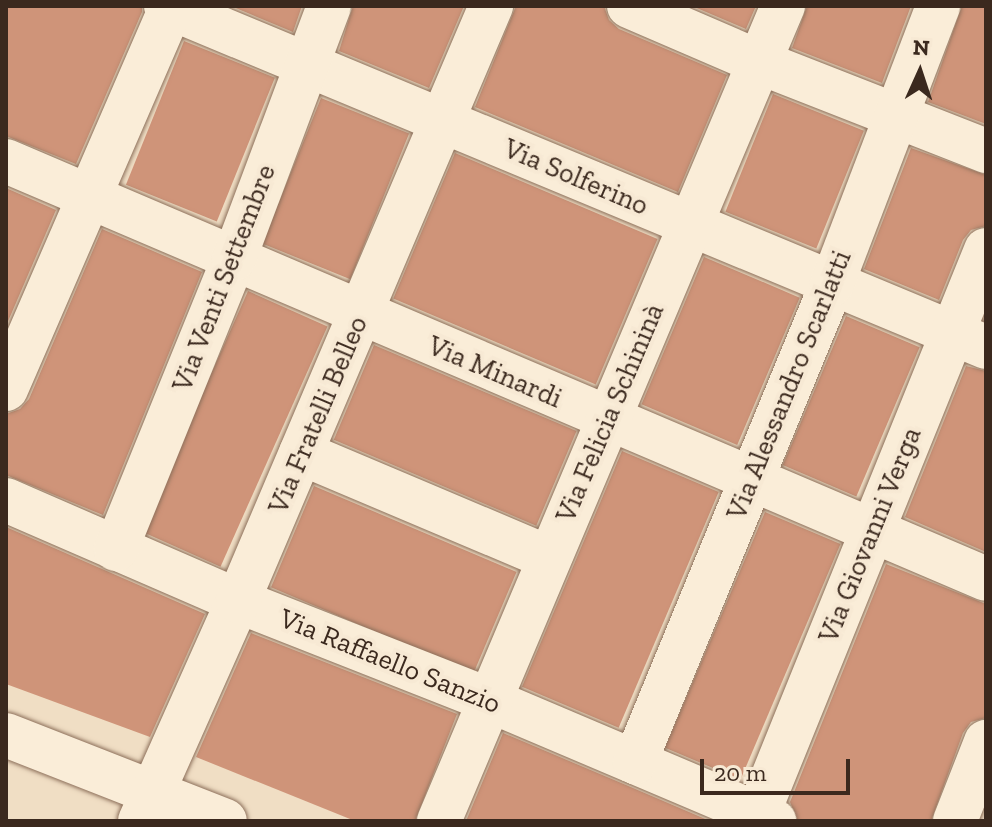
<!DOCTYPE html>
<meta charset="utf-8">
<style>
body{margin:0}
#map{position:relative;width:992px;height:827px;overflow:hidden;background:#f0dec4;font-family:"Zilla Slab",serif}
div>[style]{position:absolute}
.building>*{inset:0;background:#cf9479;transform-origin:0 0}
.roads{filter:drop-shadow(0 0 2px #8c6f5a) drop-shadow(0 0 2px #8c6f5a)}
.minor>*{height:44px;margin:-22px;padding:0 22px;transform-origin:22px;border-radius:22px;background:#faedd8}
span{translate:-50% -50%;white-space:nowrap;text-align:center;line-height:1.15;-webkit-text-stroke:8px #f7e9d4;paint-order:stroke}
.street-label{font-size:28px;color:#3b291e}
.frame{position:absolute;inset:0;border:8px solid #3b291e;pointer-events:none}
.north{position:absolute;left:880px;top:32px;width:80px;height:80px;-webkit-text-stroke:6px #f7e9d4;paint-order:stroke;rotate:3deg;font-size:22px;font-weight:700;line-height:32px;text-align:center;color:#3b291e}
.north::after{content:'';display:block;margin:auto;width:28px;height:36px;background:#3b291e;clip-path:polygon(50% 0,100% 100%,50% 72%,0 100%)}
.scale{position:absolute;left:700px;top:759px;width:150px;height:36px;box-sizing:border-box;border:4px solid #3b291e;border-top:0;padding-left:10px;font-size:24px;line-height:28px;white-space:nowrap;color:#3b291e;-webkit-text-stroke:6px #f7e9d4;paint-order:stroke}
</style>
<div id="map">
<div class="building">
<i style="clip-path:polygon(6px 6px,142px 6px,142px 12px,76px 164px,6px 136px)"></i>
<i style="clip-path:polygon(231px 6px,302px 6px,293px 32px)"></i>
<i style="clip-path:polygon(353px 6px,464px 6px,429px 88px,339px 51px)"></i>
<i style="clip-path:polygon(516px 6px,604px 6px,609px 20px,619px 29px,727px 75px,678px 192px,475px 107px)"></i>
<i style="clip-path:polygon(692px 6px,756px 6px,746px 29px)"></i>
<i style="clip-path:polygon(807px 6px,911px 6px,882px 83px,792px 48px)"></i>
<i style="clip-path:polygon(962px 6px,986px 6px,986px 124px,928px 102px)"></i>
<i style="left:184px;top:41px;width:98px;height:155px;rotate:22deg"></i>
<i style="left:773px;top:94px;width:98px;height:127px;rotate:22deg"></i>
<i style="left:321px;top:98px;width:95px;height:157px;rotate:22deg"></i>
<i style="clip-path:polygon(911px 148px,986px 175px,986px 226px,971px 230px,963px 240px,939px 300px,864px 269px)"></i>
<i style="left:455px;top:153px;width:220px;height:158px;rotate:23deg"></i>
<i style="clip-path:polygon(6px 188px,56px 210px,6px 326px)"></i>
<i style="clip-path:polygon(102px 229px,202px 272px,103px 515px,6px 475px,6px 414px,20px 409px,29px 399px)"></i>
<i style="left:704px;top:257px;width:104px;height:160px;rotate:23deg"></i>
<i style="left:248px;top:291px;width:87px;height:263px;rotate:24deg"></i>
<i style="left:846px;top:316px;width:80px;height:162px;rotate:23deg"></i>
<i style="left:374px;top:345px;width:220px;height:103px;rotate:23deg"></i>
<i style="clip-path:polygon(966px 366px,986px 371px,986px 552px,905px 517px)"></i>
<i style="left:622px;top:451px;width:105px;height:256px;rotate:23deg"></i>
<i style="left:314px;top:486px;width:220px;height:110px;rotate:23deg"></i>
<i style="left:765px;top:512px;width:82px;height:256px;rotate:23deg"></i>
<i style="clip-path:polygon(6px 527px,205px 614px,150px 737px,6px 684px)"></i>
<i style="clip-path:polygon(886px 564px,986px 604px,986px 718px,971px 722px,963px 733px,931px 821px,798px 821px,790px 802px)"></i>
<i style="clip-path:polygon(251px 633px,457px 714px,415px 821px,355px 821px,196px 757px)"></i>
<i style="clip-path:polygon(503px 733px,626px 785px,710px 821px,466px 821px)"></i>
</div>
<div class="roads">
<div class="minor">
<i style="left:166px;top:6px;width:888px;rotate:22.58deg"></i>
<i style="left:629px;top:6px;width:142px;rotate:23.3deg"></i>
<i style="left:759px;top:62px;width:244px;rotate:21.4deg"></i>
<i style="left:6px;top:161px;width:1065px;rotate:23.1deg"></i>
<i style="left:6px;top:389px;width:417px;rotate:-66.6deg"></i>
<i style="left:301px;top:453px;width:269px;rotate:22.9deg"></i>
<i style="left:6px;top:500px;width:253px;rotate:23.5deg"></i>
<i style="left:238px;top:601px;width:270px;rotate:21.5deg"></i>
<i style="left:489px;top:700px;width:310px;rotate:23deg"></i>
<i style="left:116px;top:549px;width:313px;rotate:-67.9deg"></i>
<i style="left:234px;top:259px;width:270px;rotate:-69.4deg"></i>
<i style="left:6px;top:735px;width:235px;rotate:21.4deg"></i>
<i style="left:635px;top:762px;width:517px;rotate:-67.6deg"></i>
<i style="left:832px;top:284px;width:298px;rotate:-69.1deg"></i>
<i style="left:140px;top:821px;width:241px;rotate:-66deg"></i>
<i style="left:238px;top:601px;width:647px;rotate:-66.96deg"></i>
<i style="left:439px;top:821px;width:885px;rotate:-67.12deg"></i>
<i style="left:755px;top:821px;width:616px;rotate:-67.97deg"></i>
<i style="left:955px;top:821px;width:85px;rotate:-68.6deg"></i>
</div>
</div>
<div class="street-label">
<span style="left:576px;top:177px;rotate:23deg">Via Solferino</span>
<span style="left:224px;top:278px;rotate:-69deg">Via Venti Settembre</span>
<span style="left:495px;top:372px;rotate:23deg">Via Minardi</span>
<span style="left:789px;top:385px;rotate:-68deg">Via Alessandro Scarlatti</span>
<span style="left:610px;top:413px;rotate:-67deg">Via Felicia Schininà</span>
<span style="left:318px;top:415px;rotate:-67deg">Via Fratelli Belleo</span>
<span style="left:870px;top:535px;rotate:-68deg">Via Giovanni Verga</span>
<span style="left:390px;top:661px;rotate:22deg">Via Raffaello Sanzio</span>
</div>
<div class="frame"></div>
<div class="north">N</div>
<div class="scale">20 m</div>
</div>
